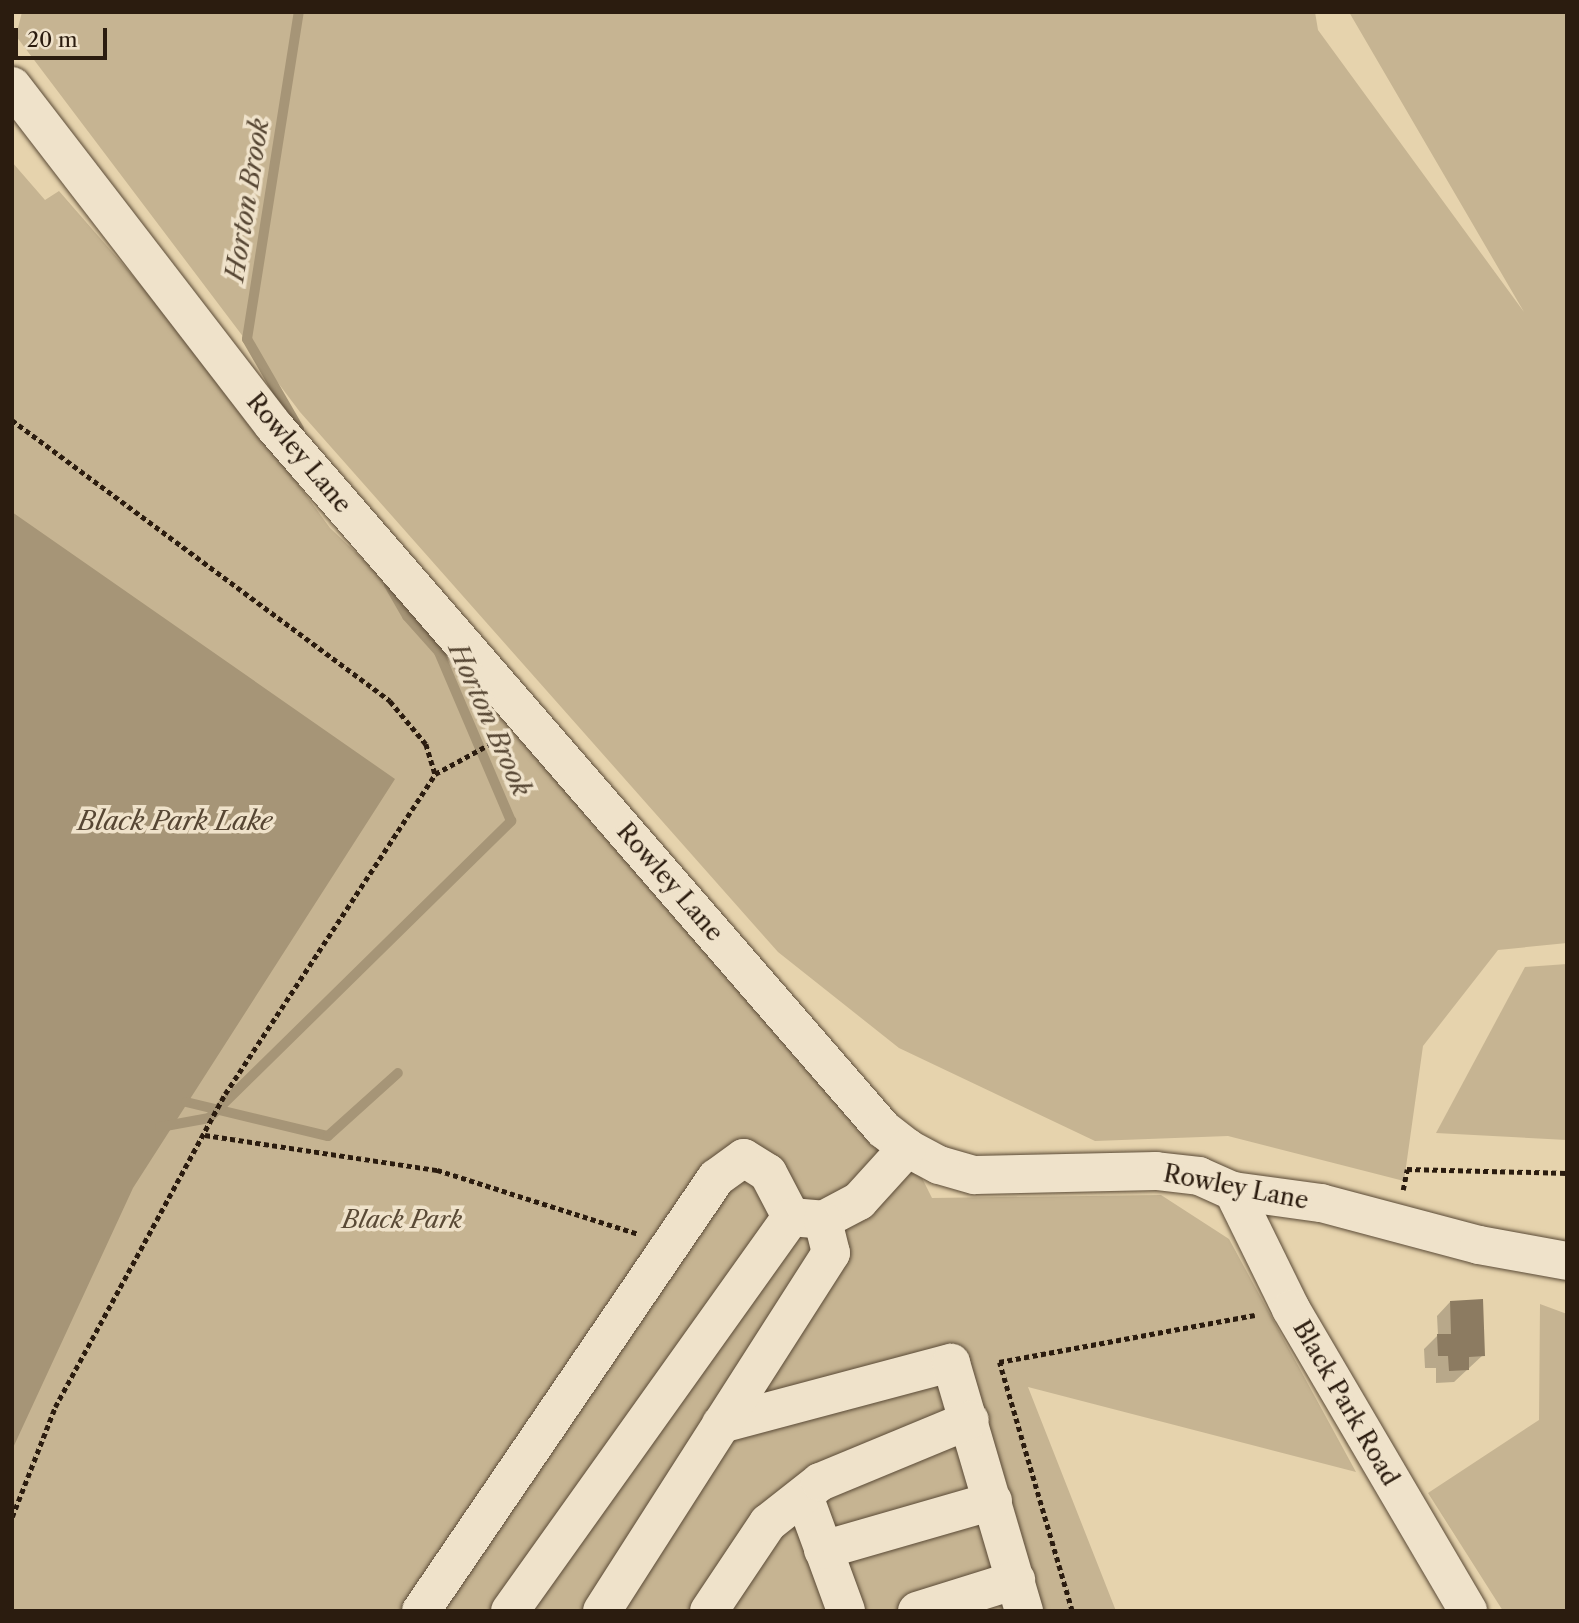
<!DOCTYPE html>
<style>
body{margin:0}
#map{position:relative;width:1579px;height:1623px;overflow:hidden;background:#e6d3ad;font-family:"Libre Caslon Text",serif}
div>[style]{position:absolute}
.green>*{inset:0;background:#c6b492}
.water>*{inset:0;background:#a69577}
.shadow>*{inset:0;background:#0003}
.stream>*{height:10px;margin:-5px;padding:0 5px;transform-origin:5px;border-radius:5px;background:#a69577}
.building>*{inset:0;background:#8c7b61}
.path>*{height:4.5px;margin-top:-2.25px;transform-origin:0;background:repeating-linear-gradient(90deg,#2b1c0f 0 5px,transparent 0 8.5px)}
.roads{filter:drop-shadow(0 0 2px #5a4a36) drop-shadow(0 0 2px #5a4a36)}
.minor>*{height:38px;margin:-19px;padding:0 19px;transform-origin:19px;border-radius:19px;background:#efe2ca}
span{translate:-50% -50%;white-space:nowrap;text-align:center;line-height:1.15;-webkit-text-stroke:7px #efe2ca;paint-order:stroke}
.street-label{font-size:24px;color:#2b1c0f}
.park-label{font-size:24px;color:#5a4a36;font-style:italic}
.water-label{font-size:26px;color:#564633;font-style:italic}
.frame{position:absolute;inset:0;border:14px solid #2b1c0f;pointer-events:none}
.scale{position:absolute;left:14px;top:28px;width:93px;height:32px;box-sizing:border-box;border:4px solid #2b1c0f;border-top:0;padding-left:9px;font-size:21px;line-height:24px;white-space:nowrap;color:#2b1c0f;-webkit-text-stroke:5px #efe2ca;paint-order:stroke}
</style>
<div id="map">
<div class="green">
<i style="clip-path:polygon(22px 12px,1315px 12px,1318px 30px,1524px 312px,1349px 12px,1567px 12px,1567px 943px,1498px 950px,1423px 1046px,1404px 1181px,1228px 1136px,1095px 1141px,899px 1048px,778px 952px,300px 412px,16px 36px)"></i>
<i style="clip-path:polygon(12px 162px,45px 200px,59px 191px,214px 369px,330px 528px,532px 720px,907px 1148px,932px 1198px,1161px 1195px,1229px 1239px,1356px 1472px,1028px 1387px,1116px 1611px,12px 1611px)"></i>
<i style="clip-path:polygon(1567px 964px,1567px 1140px,1436px 1133px,1525px 967px)"></i>
<i style="clip-path:polygon(1540px 1304px,1567px 1314px,1567px 1611px,1503px 1611px,1428px 1493px,1539px 1420px)"></i>
</div>
<div class="water">
<i style="clip-path:polygon(12px 512px,395px 779px,133px 1188px,12px 1450px)"></i>
</div>
<div class="shadow">
<i style="clip-path:polygon(1450px 1302px,1483px 1355px,1454px 1382px,1436px 1383px,1436px 1368px,1425px 1368px,1424px 1349px,1438px 1335px,1437px 1316px)"></i>
</div>
<div class="stream">
<i style="left:299px;top:429px;width:104px;rotate:-120deg"></i>
<i style="left:247px;top:339px;width:331px;rotate:-81deg"></i>
<i style="left:186px;top:1102px;width:146px;rotate:13.5deg"></i>
<i style="left:328px;top:1136px;width:94px;rotate:-42deg"></i>
<i style="left:160px;top:1127px;width:50px;rotate:-10.4deg"></i>
<i style="left:209px;top:1118px;width:424px;rotate:-44.5deg"></i>
<i style="left:511px;top:821px;width:184px;rotate:-113.1deg"></i>
<i style="left:439px;top:652px;width:48px;rotate:-131.6deg"></i>
<i style="left:407px;top:616px;width:36px;rotate:-120deg"></i>
</div>
<div class="building">
<i style="clip-path:polygon(1483px 1299px,1485px 1356px,1469px 1357px,1469px 1370px,1449px 1371px,1448px 1356px,1438px 1356px,1437px 1334px,1451px 1334px,1450px 1301px)"></i>
</div>
<div class="path">
<i style="left:12px;top:420px;width:471px;rotate:36.6deg"></i>
<i style="left:390px;top:701px;width:56px;rotate:50.1deg"></i>
<i style="left:426px;top:744px;width:31px;rotate:73deg"></i>
<i style="left:205px;top:1135px;width:235px;rotate:8.6deg"></i>
<i style="left:437px;top:1170px;width:212px;rotate:17.6deg"></i>
<i style="left:1403px;top:1190px;width:21px;rotate:-79deg"></i>
<i style="left:1407px;top:1169px;width:160px;rotate:1.4deg"></i>
<i style="left:12px;top:1517px;width:118px;rotate:-68.6deg"></i>
<i style="left:55px;top:1407px;width:356px;rotate:-61.5deg"></i>
<i style="left:225px;top:1094px;width:383px;rotate:-56.7deg"></i>
<i style="left:435px;top:774px;width:75px;rotate:-28.6deg"></i>
<i style="left:1072px;top:1611px;width:259px;rotate:-106.3deg"></i>
<i style="left:999px;top:1362px;width:260px;rotate:-10.4deg"></i>
</div>
<div class="roads">
<div class="minor">
<i style="left:12px;top:86px;width:428px;rotate:52.4deg"></i>
<i style="left:273px;top:425px;width:932px;rotate:49.09deg"></i>
<i style="left:883px;top:1129px;width:31px;rotate:38deg"></i>
<i style="left:907px;top:1148px;width:36px;rotate:28deg"></i>
<i style="left:939px;top:1165px;width:37px;rotate:16deg"></i>
<i style="left:975px;top:1175px;width:181px;rotate:-1.3deg"></i>
<i style="left:1156px;top:1171px;width:43px;rotate:6.6deg"></i>
<i style="left:1199px;top:1176px;width:37px;rotate:24deg"></i>
<i style="left:1233px;top:1191px;width:89px;rotate:7.8deg"></i>
<i style="left:1321px;top:1203px;width:163px;rotate:14.9deg"></i>
<i style="left:1479px;top:1245px;width:89px;rotate:10.3deg"></i>
<i style="left:1233px;top:1191px;width:131px;rotate:63.8deg"></i>
<i style="left:1291px;top:1309px;width:350px;rotate:59.6deg"></i>
<i style="left:721px;top:1424px;width:238px;rotate:-14.9deg"></i>
<i style="left:951px;top:1363px;width:259px;rotate:73.6deg"></i>
<i style="left:804px;top:1496px;width:122px;rotate:69.9deg"></i>
<i style="left:823px;top:1550px;width:177px;rotate:-16.1deg"></i>
<i style="left:421px;top:1611px;width:524px;rotate:-55.73deg"></i>
<i style="left:716px;top:1178px;width:34px;rotate:-36deg"></i>
<i style="left:744px;top:1158px;width:28px;rotate:32deg"></i>
<i style="left:768px;top:1173px;width:50px;rotate:62.4deg"></i>
<i style="left:510px;top:1611px;width:484px;rotate:-54.5deg"></i>
<i style="left:791px;top:1217px;width:32px;rotate:5deg"></i>
<i style="left:823px;top:1220px;width:41px;rotate:-27.8deg"></i>
<i style="left:859px;top:1201px;width:72px;rotate:-47.8deg"></i>
<i style="left:602px;top:1611px;width:425px;rotate:-57.4deg"></i>
<i style="left:831px;top:1253px;width:34px;rotate:-104deg"></i>
<i style="left:709px;top:1611px;width:106px;rotate:-56.2deg"></i>
<i style="left:768px;top:1523px;width:66px;rotate:-38.3deg"></i>
<i style="left:820px;top:1482px;width:162px;rotate:-22.5deg"></i>
<i style="left:917px;top:1611px;width:104px;rotate:-17.4deg"></i>
</div>
</div>
<div class="street-label">
<span style="left:299px;top:453px;rotate:50deg">Rowley Lane</span>
<span style="left:670px;top:882px;rotate:49deg">Rowley Lane</span>
<span style="left:1236px;top:1187px;rotate:11deg">Rowley Lane</span>
<span style="left:1346px;top:1403px;rotate:60deg">Black Park Road</span>
</div>
<div class="park-label">
<span style="left:402px;top:1220px">Black Park</span>
</div>
<div class="water-label">
<span style="left:248px;top:200px;rotate:-81deg">Horton Brook</span>
<span style="left:489px;top:720px;rotate:66deg">Horton Brook</span>
<span style="left:175px;top:822px">Black Park Lake</span>
</div>
<div class="frame"></div>
<div class="scale">20 m</div>
</div>
